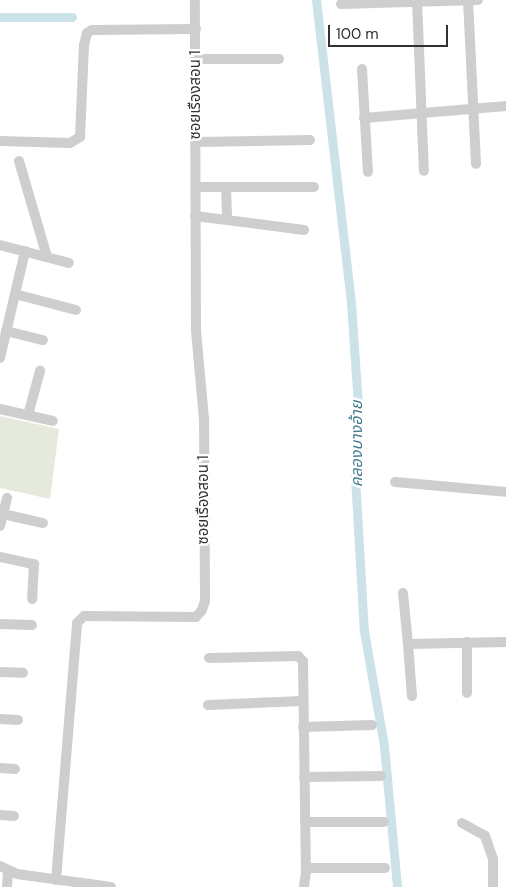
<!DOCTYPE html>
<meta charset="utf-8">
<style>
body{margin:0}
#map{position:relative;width:506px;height:887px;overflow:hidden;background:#fff;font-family:"DM Sans","Noto Sans Thai",sans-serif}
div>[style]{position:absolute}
.green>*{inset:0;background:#e6eadd}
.canal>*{height:9px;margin:-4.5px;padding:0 4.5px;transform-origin:4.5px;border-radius:4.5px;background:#cbe2e9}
.minor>*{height:10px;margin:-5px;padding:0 5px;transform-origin:5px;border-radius:5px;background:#cecece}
span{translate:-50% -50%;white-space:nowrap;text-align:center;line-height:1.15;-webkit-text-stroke:5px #fff;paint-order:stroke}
.street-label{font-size:15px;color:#313131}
.water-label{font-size:16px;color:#427c90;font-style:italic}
.scale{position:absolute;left:328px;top:25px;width:120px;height:22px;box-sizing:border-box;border:2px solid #313131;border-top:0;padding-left:6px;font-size:15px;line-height:18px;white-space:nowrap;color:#313131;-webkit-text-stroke:4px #fff;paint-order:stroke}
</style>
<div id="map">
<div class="green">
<i style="clip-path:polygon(0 416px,59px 429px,50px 499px,0 488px)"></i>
</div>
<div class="canal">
<i style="left:316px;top:0;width:305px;rotate:83.4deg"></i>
<i style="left:351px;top:303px;width:103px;rotate:86.1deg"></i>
<i style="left:358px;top:406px;width:71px;rotate:92.4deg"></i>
<i style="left:355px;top:477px;width:154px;rotate:86.7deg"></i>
<i style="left:364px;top:631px;width:117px;rotate:80.1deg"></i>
<i style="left:384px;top:746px;width:142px;rotate:84.7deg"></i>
<i style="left:0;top:17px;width:72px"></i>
</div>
<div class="minor">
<i style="left:417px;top:0;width:171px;rotate:87.7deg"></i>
<i style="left:468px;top:0;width:164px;rotate:87.2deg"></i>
<i style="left:341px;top:4px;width:137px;rotate:-1.7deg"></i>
<i style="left:196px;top:59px;width:83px"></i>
<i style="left:362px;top:69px;width:103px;rotate:86.7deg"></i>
<i style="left:364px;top:118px;width:143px;rotate:-4.8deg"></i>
<i style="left:0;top:141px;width:70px;rotate:1.6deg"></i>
<i style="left:70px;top:143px;width:12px;rotate:-31deg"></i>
<i style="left:80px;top:137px;width:92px;rotate:-87.5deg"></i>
<i style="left:84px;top:45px;width:12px;rotate:-76deg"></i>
<i style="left:87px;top:33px;width:6px;rotate:-31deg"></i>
<i style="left:92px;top:30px;width:104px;rotate:-0.6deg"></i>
<i style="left:196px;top:142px;width:114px;rotate:-1deg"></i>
<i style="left:19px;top:161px;width:100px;rotate:73.7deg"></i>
<i style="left:196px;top:187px;width:118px"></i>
<i style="left:226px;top:187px;width:31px;rotate:88deg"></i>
<i style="left:195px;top:216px;width:110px;rotate:7.3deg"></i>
<i style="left:0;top:245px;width:71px;rotate:14.6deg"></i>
<i style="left:15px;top:294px;width:63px;rotate:14.7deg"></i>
<i style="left:6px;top:331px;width:38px;rotate:14deg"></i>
<i style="left:0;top:358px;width:110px;rotate:-76.8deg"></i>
<i style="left:0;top:409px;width:54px;rotate:12.8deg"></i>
<i style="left:28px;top:415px;width:46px;rotate:-74.7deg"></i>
<i style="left:395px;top:482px;width:111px;rotate:5.1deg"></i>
<i style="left:3px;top:514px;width:41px;rotate:12.7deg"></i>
<i style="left:0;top:526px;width:29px;rotate:-76deg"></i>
<i style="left:0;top:557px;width:35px;rotate:12deg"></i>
<i style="left:34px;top:564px;width:35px;rotate:93deg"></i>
<i style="left:403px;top:593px;width:51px;rotate:84.4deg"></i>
<i style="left:0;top:624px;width:32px;rotate:2deg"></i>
<i style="left:467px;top:642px;width:51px;rotate:90deg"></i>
<i style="left:209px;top:658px;width:89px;rotate:-1.3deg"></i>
<i style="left:298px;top:656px;width:7px;rotate:45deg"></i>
<i style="left:303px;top:661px;width:211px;rotate:89.2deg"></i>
<i style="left:306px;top:872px;width:15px;rotate:98deg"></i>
<i style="left:0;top:672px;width:23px;rotate:2deg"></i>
<i style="left:412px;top:696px;width:52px;rotate:-94.4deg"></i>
<i style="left:408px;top:644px;width:98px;rotate:-1.2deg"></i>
<i style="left:208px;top:705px;width:94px;rotate:-2.4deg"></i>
<i style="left:0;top:719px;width:18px;rotate:3deg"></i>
<i style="left:303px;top:727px;width:69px;rotate:-1.7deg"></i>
<i style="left:0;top:768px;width:15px;rotate:4deg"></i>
<i style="left:304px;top:777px;width:77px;rotate:-0.7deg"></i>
<i style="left:0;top:815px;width:14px;rotate:4deg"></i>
<i style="left:305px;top:822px;width:79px"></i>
<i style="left:462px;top:823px;width:26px;rotate:29deg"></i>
<i style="left:485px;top:836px;width:24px;rotate:71deg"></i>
<i style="left:493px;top:859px;width:28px;rotate:90deg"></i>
<i style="left:0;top:866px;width:19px;rotate:25deg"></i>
<i style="left:17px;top:874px;width:95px;rotate:7.9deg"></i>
<i style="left:306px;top:868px;width:79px"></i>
<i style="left:56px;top:880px;width:258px;rotate:-85.3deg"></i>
<i style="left:77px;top:623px;width:10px;rotate:-45deg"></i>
<i style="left:84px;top:616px;width:112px;rotate:0.5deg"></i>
<i style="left:196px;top:617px;width:9px;rotate:-49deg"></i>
<i style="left:202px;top:610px;width:9px;rotate:-72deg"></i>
<i style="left:205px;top:601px;width:182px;rotate:-90.3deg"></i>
<i style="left:204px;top:419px;width:88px;rotate:-95.2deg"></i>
<i style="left:196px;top:331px;width:331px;rotate:-90.2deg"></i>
<i style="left:7px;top:887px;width:16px;rotate:-86deg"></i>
</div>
<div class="street-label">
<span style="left:196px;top:95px;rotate:-90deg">ซอยเรืองสอน 1</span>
<span style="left:204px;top:500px;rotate:-90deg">ซอยเรืองสอน 1</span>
</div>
<div class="water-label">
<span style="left:357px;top:444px;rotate:-90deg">คลองบางอ้าย</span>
</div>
<div class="scale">100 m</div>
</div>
